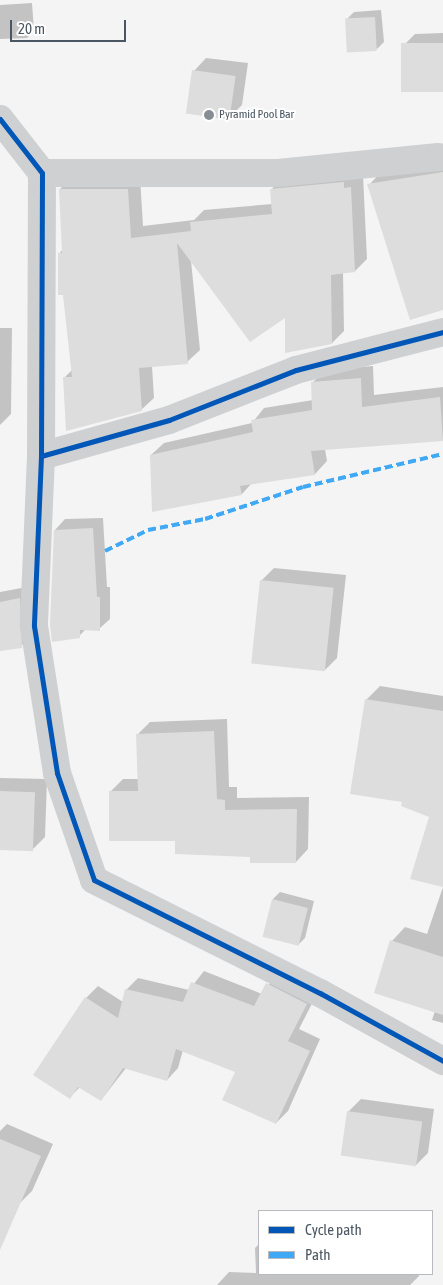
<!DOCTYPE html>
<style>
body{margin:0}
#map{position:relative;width:443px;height:1285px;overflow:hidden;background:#f4f4f4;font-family:"Asap Condensed",sans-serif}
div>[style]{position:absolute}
.shadow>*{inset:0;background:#0003}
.building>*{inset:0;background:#ddddde;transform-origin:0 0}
.street>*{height:28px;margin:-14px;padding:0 14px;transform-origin:14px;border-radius:14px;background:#ced0d2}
.quiet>*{height:4px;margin-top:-2px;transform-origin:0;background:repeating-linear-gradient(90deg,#3fa9f5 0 8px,transparent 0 12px)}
.cycleway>*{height:5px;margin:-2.5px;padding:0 2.5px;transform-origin:2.5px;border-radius:2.5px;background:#0057b8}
.dots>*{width:14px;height:14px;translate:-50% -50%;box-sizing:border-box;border:2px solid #fff;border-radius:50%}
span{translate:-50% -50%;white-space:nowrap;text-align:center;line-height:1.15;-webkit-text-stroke:4px #fff;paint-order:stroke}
.poi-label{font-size:12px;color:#4a5661}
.left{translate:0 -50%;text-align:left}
.legend{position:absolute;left:258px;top:1210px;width:175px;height:65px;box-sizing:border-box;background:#fff;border:1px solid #b7bbc0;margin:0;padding:6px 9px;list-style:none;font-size:15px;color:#4a5661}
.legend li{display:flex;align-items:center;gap:10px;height:25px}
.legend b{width:25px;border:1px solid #b7bbc0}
.scale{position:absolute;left:10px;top:20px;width:116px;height:22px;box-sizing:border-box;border:2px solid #4a5661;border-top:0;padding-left:6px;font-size:15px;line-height:18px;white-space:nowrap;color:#4a5661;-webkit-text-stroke:4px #fff;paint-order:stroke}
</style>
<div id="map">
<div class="shadow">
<i style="clip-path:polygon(32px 3px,34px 31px,27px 38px,0 39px,0 5px)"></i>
<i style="clip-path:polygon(381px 10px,384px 42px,377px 49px,347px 19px,354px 12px)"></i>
<i style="clip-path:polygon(443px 33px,443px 91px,402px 47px,415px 34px)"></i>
<i style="clip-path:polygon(206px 58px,248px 63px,242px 105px,229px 118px,194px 71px)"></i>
<i style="clip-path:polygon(443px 162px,443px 308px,369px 185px,381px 172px)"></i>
<i style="clip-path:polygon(363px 175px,367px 259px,355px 271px,343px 272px,344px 331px,332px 343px,191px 261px,200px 350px,187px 362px,152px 366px,154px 398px,141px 410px,64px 378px,72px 370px,59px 254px,63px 249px,60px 189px,73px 177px,140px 177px,143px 226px,194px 220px,204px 210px,272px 204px,271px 190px,283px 177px)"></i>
<i style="clip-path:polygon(0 328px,12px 328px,11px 414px,0 425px)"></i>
<i style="clip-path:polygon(373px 366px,374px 395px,443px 387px,443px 440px,325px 449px,327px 461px,315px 474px,252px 483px,242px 494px,151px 455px,164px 443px,252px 423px,264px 408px,313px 400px,312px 383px,325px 370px)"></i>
<i style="clip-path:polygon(103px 518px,107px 587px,110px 587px,110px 619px,99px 629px,86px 629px,79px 636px,55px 530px,65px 519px)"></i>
<i style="clip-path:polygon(274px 568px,346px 575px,337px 658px,325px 670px,261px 581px)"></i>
<i style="clip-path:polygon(32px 586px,34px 634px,21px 646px,0 650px,0 592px)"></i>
<i style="clip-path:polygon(380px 686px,443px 696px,443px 886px,431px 816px,404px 801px,366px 700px)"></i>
<i style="clip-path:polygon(227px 719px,229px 787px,237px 787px,237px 798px,309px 797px,308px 849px,296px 862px,177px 839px,111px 791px,123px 779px,139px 779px,138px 734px,150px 722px)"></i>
<i style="clip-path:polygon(0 778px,47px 779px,45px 837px,32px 850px,0 849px)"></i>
<i style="clip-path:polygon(443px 887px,443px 1023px,432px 1020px,435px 1011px,392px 941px,405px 927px,427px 934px)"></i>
<i style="clip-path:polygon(280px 892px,314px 901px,305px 938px,298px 945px,273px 899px)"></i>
<i style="clip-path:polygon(204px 971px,262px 994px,278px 972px,318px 992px,299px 1029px,320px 1039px,288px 1111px,276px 1123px,237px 1071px,183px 1050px,178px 1068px,167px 1080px,126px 1068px,101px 1100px,80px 1087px,70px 1097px,35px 1075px,86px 998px,98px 986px,123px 1002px,126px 990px,138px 978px,189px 990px)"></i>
<i style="clip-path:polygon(361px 1099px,434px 1109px,428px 1153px,415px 1166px,348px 1112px)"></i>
<i style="clip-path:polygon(7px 1124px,53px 1144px,32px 1191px,19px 1204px,0 1196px,0 1131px)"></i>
<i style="clip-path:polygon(259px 1244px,259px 1274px,419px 1274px,419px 1276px,410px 1285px,217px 1285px,229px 1272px,256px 1273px,255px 1248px)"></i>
</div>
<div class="building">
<i style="left:375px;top:17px;width:34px;height:30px;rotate:87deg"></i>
<i style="left:443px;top:43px;width:49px;height:42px;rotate:90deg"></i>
<i style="left:192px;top:70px;width:44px;height:44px;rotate:8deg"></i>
<i style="clip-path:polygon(443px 172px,443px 310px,410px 320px,367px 184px)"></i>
<i style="clip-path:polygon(344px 182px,344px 188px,351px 187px,355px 272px,331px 275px,332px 344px,285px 353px,285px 318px,250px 342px,177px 243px,188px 364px,139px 368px,142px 411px,66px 431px,63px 377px,72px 377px,63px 295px,58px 295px,58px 253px,62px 253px,59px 189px,128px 189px,131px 238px,191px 231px,190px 222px,272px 214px,270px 189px)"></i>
<i style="clip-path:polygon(361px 378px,362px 407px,440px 397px,443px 441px,311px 451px,315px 475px,240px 486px,242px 495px,152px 512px,150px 455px,253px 432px,251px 420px,312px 410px,311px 382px)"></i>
<i style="clip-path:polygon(93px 528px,97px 597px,100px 597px,100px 631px,80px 630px,80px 638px,52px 642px,50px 625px,54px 530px)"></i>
<i style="left:260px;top:580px;width:74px;height:84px;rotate:6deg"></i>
<i style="clip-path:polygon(20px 598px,22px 648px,0 651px,0 602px)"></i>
<i style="clip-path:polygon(365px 699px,443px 711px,443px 887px,410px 879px,429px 817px,401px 806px,402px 802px,350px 794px)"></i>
<i style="clip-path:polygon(214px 731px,217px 799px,225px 800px,225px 810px,297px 809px,296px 863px,250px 863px,250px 857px,175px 854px,175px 841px,109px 841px,109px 791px,138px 791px,136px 734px)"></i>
<i style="left:0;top:791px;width:35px;height:59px;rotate:2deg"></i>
<i style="left:272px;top:899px;width:37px;height:39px;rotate:14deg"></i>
<i style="clip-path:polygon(390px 940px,443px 957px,443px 1015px,374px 993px)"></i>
<i style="clip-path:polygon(191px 982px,254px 1006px,266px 983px,307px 1004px,288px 1041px,310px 1051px,276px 1124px,222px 1100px,235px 1072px,176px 1049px,167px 1081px,123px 1068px,101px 1101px,78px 1087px,70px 1099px,33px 1075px,85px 997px,118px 1018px,125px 989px,183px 1002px)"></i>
<i style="left:347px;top:1111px;width:76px;height:45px;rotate:8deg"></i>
<i style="clip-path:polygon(0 1139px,41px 1156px,0 1250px)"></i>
</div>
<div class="street">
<i style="left:0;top:119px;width:68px;rotate:52.1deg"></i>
<i style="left:42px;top:173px;width:283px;rotate:90.2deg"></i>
<i style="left:41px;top:456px;width:170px;rotate:92.4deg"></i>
<i style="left:34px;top:626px;width:149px;rotate:81.1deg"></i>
<i style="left:57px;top:773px;width:113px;rotate:70.9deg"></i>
<i style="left:94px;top:880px;width:253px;rotate:26.6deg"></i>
<i style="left:320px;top:993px;width:141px;rotate:28.9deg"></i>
<i style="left:42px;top:173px;width:236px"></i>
<i style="left:278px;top:173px;width:161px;rotate:-5.7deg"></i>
<i style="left:41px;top:456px;width:133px;rotate:-15.7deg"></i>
<i style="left:169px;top:420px;width:136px;rotate:-21.5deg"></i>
<i style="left:296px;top:370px;width:152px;rotate:-14.5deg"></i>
</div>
<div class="quiet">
<i style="left:105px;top:551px;width:48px;rotate:-26deg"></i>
<i style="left:148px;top:530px;width:58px;rotate:-10.9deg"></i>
<i style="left:205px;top:519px;width:103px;rotate:-18.1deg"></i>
<i style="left:303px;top:487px;width:144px;rotate:-13.3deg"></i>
</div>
<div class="cycleway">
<i style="left:0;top:119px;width:68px;rotate:52.1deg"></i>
<i style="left:42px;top:173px;width:283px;rotate:90.2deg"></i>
<i style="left:41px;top:456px;width:170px;rotate:92.4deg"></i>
<i style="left:34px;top:626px;width:149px;rotate:81.1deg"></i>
<i style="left:57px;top:773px;width:113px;rotate:70.9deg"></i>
<i style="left:94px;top:880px;width:253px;rotate:26.6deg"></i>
<i style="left:320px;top:993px;width:141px;rotate:28.9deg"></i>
<i style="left:41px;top:456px;width:133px;rotate:-15.7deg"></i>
<i style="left:169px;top:420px;width:136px;rotate:-21.5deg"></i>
<i style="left:296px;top:370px;width:152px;rotate:-14.5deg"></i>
</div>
<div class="dots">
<i style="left:209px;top:115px;background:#868d94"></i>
</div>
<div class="poi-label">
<span class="left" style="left:219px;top:115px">Pyramid Pool Bar</span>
</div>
<ul class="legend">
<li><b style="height:6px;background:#0057b8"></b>Cycle path</li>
<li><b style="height:6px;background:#3fa9f5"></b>Path</li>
</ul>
<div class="scale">20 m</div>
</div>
